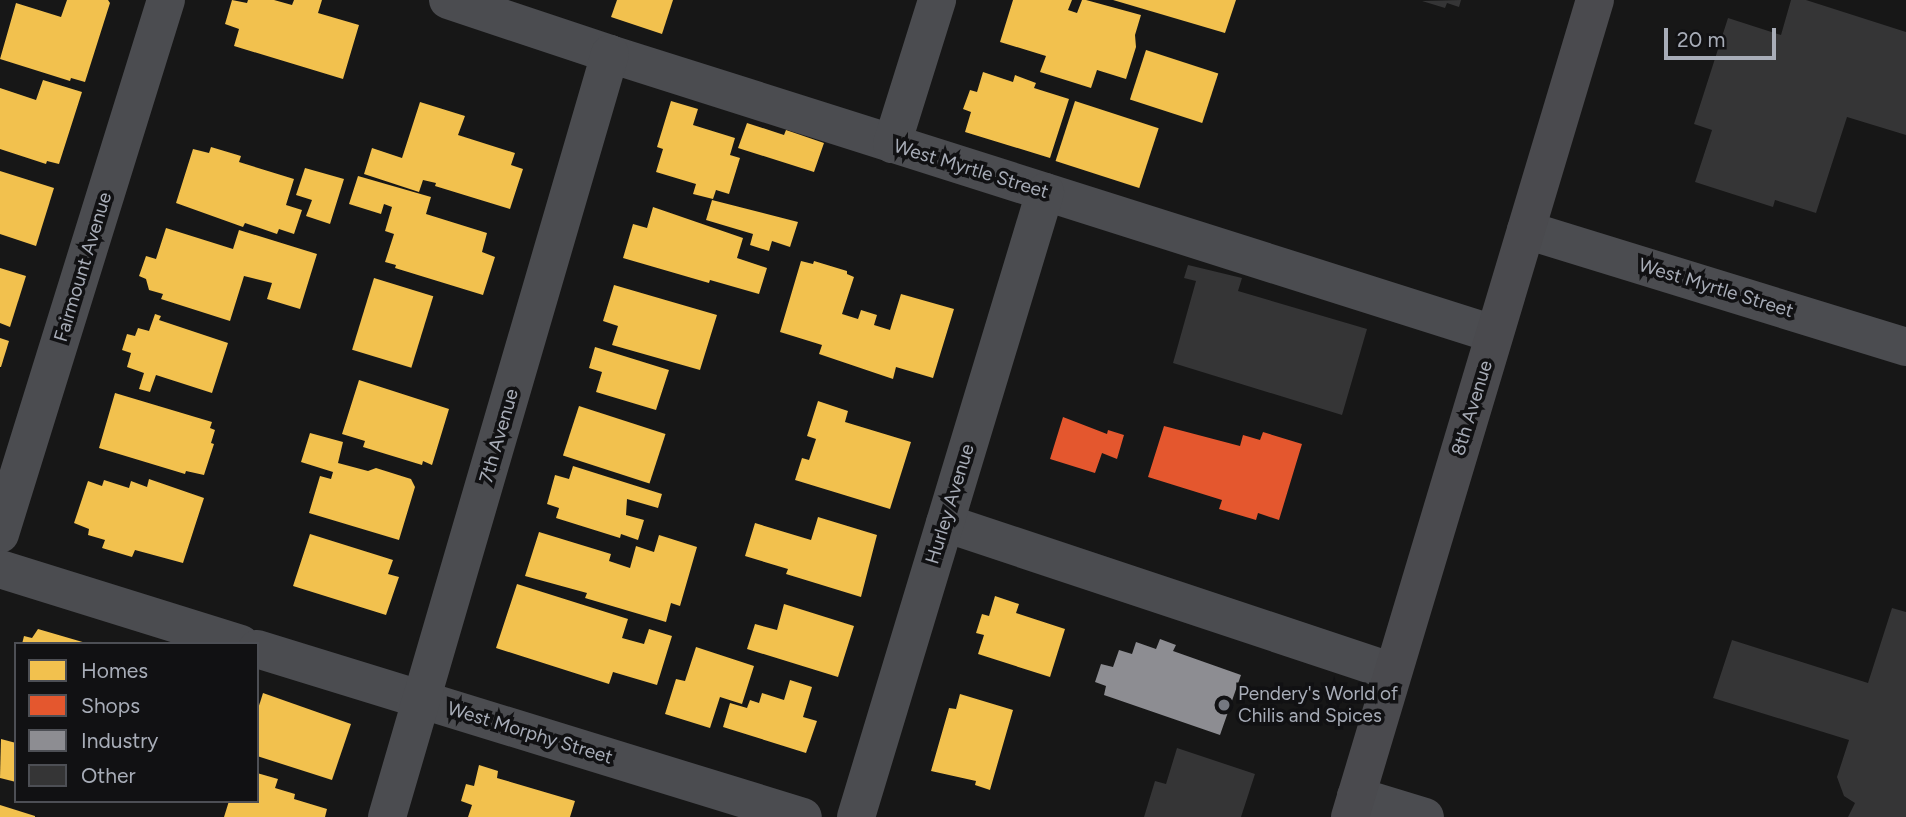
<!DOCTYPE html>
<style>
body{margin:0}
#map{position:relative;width:1906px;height:817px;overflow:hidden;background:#171717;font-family:Figtree,sans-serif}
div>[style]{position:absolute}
.homes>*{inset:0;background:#f2c14e;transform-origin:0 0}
.shops>*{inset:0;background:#e4572e}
.industry>*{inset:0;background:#8d8d92}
.building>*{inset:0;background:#353536}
.minor>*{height:38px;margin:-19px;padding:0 19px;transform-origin:19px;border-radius:19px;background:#4b4c50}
.secondary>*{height:38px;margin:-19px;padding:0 19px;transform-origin:19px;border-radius:19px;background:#4a4a4e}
.dots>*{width:19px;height:19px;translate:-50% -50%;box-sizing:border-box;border:4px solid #111113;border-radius:50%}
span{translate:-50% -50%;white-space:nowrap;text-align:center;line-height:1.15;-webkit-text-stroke:7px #111113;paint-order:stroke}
.street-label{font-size:19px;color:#a8adb8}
.poi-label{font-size:19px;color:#a8adb8}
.left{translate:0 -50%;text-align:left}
.legend{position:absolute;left:14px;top:642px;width:245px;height:161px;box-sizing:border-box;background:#111113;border:2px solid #4d4f55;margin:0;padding:9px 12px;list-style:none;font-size:21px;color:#a8adb8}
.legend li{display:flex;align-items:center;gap:14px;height:35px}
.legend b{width:35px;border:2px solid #4d4f55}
.scale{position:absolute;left:1664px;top:28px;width:112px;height:32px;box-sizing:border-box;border:4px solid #a8adb8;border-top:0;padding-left:9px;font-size:21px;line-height:24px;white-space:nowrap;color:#a8adb8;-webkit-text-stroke:5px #111113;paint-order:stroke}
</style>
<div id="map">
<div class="homes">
<i style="clip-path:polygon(67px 0,108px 0,110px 3px,85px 82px,71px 78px,70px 81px,0 59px,16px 3px,61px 17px)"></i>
<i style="clip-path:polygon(232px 0,247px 3px,248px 0,274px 0,292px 5px,294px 0,322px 0,318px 13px,359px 25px,343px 79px,234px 46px,239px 29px,225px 24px)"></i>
<i style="clip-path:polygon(617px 0,673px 0,662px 34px,611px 17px)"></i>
<i style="clip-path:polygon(1013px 0,1072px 0,1068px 10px,1077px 13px,1082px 0,1086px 0,1141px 15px,1135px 35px,1136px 47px,1126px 79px,1097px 70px,1091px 88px,1040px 72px,1046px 56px,1000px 42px)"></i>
<i style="clip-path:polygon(1113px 0,1236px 0,1225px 33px)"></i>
<i style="left:1146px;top:50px;width:76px;height:52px;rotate:18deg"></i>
<i style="clip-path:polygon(983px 72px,1013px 82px,1015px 75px,1036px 83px,1034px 88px,1069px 99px,1050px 158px,965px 132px,971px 112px,963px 109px,970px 90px,977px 92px)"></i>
<i style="clip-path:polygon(43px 80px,82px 92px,59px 164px,47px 161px,46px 164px,0 149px,0 88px,36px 100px)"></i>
<i style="clip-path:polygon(671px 101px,698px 109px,693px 125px,735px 138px,730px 155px,740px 158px,729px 194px,716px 190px,713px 199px,693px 194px,696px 184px,656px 172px,663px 149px,657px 147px)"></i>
<i style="left:1075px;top:101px;width:88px;height:63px;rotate:18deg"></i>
<i style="clip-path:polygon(420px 102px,465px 116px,458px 135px,515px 153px,511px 165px,523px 169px,510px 209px,435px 186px,436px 183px,423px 180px,419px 192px,364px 174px,372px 148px,402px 158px)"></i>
<i style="clip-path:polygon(747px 123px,784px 135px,786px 130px,824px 143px,814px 172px,738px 148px)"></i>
<i style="clip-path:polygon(211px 147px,241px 156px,239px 162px,294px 179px,286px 205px,302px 210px,294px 234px,279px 229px,277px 234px,245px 223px,243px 227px,176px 203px,193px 149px,209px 153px)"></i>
<i style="clip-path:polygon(305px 168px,344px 179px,330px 224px,306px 216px,312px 200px,296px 195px)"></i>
<i style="clip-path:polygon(0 171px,54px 188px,36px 246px,0 234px)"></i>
<i style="clip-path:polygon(358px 176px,431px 197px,426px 214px,487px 233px,482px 252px,495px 257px,483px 295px,395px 268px,396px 265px,385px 262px,394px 234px,385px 231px,392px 207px,384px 204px,381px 214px,349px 204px)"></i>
<i style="clip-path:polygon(712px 200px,798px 222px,790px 247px,772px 241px,769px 251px,750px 245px,753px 234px,706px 220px)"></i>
<i style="clip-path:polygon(653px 207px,743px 238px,737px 258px,767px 268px,759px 294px,710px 280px,709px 283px,623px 258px,633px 224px,647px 228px)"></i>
<i style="clip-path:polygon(166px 228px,233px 249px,239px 230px,317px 254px,300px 309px,267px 299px,272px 283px,244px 276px,230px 321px,161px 299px,163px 294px,149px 290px,146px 279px,139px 276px,146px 256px,156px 259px)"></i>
<i style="clip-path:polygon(801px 261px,813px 264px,814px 261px,847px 271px,847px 274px,854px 277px,842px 314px,858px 319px,861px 310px,877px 315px,874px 325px,890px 330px,901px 294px,954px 309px,933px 378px,896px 367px,893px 379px,819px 354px,822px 345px,780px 332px)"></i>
<i style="clip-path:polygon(0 268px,26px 276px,10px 327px,0 323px)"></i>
<i style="left:374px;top:278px;width:62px;height:75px;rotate:17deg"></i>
<i style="clip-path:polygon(614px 285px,717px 315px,700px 370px,612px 345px,618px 326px,603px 321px)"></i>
<i style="clip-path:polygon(155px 314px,161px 316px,159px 320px,228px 343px,212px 393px,156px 375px,150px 392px,139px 389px,144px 373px,127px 367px,131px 353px,122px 350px,127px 334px,135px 336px,138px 328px,149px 331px)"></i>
<i style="clip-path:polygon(0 338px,9px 341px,1px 367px,0 367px)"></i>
<i style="clip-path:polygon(595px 347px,669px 370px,656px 410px,596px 392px,602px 372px,589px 368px)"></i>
<i style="clip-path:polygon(359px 380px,449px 409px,432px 465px,423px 461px,422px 465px,363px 447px,365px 441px,342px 434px)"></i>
<i style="clip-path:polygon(115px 393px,212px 422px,210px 428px,215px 430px,211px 443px,214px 444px,204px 475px,186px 471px,185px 474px,99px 448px)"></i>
<i style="clip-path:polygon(818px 401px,848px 411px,845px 422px,911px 442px,890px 509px,795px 480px,802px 458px,809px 460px,816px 439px,807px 436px)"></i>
<i style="left:579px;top:406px;width:91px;height:52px;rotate:18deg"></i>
<i style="clip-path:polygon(310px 433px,343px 442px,338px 463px,368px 471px,376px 468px,411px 479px,415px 487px,399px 540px,309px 513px,320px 476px,331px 479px,333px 472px,301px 462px)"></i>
<i style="clip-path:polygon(573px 466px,662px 494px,658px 508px,627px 499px,626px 515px,644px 520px,638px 540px,621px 534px,620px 538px,556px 518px,559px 508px,547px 504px,555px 475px,569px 479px)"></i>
<i style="clip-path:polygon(149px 479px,204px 498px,183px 563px,135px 550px,132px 557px,102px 548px,105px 540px,88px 535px,89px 529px,74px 523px,88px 481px,102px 486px,104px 480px,129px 488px,131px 481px,147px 487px)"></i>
<i style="clip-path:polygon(818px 517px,877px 535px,861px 597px,786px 574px,788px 569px,745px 556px,755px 523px,811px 540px)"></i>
<i style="clip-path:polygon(539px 532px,611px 554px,609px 561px,630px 568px,636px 546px,654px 552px,659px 535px,697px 547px,680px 606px,671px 603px,666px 622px,585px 598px,587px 593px,525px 576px)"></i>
<i style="clip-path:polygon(310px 534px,393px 560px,388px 574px,399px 577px,386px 615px,293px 586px)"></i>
<i style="clip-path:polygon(517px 584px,628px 619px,622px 638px,644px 644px,649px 629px,672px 636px,657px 685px,613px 672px,609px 684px,496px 648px)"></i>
<i style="clip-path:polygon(995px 596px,1019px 604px,1016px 613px,1065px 629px,1050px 677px,978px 654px,984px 635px,976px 633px,982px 614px,989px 616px)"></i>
<i style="clip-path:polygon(784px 604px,854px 626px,838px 677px,747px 649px,755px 624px,777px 630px)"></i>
<i style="clip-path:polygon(38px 629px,86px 643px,86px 644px,22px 644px,24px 636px,32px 638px)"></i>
<i style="clip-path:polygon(696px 647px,754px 666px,742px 704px,720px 697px,710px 728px,665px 714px,676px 679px,685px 681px)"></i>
<i style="clip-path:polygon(790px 680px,812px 687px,803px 717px,817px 721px,806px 753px,723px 727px,730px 703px,747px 708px,750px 700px,759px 703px,762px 693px,784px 700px)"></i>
<i style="clip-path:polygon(263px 693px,351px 724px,332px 780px,257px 756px,257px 712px)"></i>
<i style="clip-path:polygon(960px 694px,1013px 710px,990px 790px,975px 785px,976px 781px,931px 771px,949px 708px,956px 709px)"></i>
<i style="clip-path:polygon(1px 739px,16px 743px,16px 782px,0 778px)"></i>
<i style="clip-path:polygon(479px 765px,498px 771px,497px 778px,575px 801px,570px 817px,468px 817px,472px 805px,461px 801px,466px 784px,474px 786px)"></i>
<i style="clip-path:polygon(257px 773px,278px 779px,275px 788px,295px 794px,294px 799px,327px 809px,325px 817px,224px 817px,229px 801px,257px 801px)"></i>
<i style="clip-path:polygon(0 805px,35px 816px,35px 817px,0 817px)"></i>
</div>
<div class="shops">
<i style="clip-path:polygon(1063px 417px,1107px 434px,1108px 430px,1124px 435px,1117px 459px,1102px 453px,1095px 473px,1050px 459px)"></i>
<i style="clip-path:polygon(1164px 426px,1240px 446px,1243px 435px,1260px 440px,1263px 432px,1302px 444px,1279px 520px,1258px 513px,1256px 520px,1219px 509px,1222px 500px,1148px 477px)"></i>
</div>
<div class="industry">
<i style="clip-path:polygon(1160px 639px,1176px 645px,1173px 651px,1241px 675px,1220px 735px,1104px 695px,1106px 686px,1095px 682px,1101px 664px,1113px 667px,1119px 650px,1132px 654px,1136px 642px,1156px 649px)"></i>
</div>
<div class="building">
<i style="clip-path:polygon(1461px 0,1459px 7px,1447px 3px,1445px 8px,1422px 1px)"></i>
<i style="clip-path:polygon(1791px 0,1806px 0,1906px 32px,1906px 135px,1847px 117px,1816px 213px,1775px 200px,1773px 207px,1695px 182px,1712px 130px,1694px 124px,1728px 18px,1781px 35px)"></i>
<i style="clip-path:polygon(1188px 265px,1242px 278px,1238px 291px,1367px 329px,1342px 415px,1173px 363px,1196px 281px,1184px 278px)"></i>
<i style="clip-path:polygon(1892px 608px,1906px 612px,1906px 817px,1848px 817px,1855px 803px,1844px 796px,1837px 777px,1849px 740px,1713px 698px,1732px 640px,1868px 683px)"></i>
<i style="clip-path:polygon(1177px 748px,1255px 774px,1241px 817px,1144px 817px,1155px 781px,1166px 784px)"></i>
</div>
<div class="minor">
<i style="left:448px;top:0;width:171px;rotate:18.4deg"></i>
<i style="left:610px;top:54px;width:927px;rotate:17.58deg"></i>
<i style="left:892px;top:144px;width:151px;rotate:-72.6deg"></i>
<i style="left:1526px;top:230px;width:398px;rotate:17.1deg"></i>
<i style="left:945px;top:523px;width:472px;rotate:18.4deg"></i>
<i style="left:0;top:534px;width:559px;rotate:-72.73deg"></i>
<i style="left:0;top:569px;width:252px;rotate:17.3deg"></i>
<i style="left:257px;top:649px;width:571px;rotate:17.1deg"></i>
<i style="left:1356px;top:796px;width:72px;rotate:16.9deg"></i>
<i style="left:387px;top:817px;width:795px;rotate:-73.71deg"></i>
<i style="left:856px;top:817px;width:653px;rotate:-73.17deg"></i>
</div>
<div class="secondary">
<i style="left:1350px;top:817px;width:853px;rotate:-73.31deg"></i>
</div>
<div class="dots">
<i style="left:1224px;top:705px;background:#757880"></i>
</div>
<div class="street-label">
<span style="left:971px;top:169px;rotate:17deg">West Myrtle Street</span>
<span style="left:83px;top:267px;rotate:-73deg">Fairmount Avenue</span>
<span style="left:1716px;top:288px;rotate:17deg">West Myrtle Street</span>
<span style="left:1472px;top:408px;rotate:-73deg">8th Avenue</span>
<span style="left:499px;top:436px;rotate:-74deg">7th Avenue</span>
<span style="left:950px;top:504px;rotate:-73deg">Hurley Avenue</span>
<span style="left:530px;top:733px;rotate:17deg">West Morphy Street</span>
</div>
<div class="poi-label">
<span class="left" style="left:1238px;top:705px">Pendery's World of<br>Chilis and Spices</span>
</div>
<ul class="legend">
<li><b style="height:19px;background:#f2c14e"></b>Homes</li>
<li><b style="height:19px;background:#e4572e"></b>Shops</li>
<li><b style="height:19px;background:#8d8d92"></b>Industry</li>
<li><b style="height:19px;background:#353536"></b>Other</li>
</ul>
<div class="scale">20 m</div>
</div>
